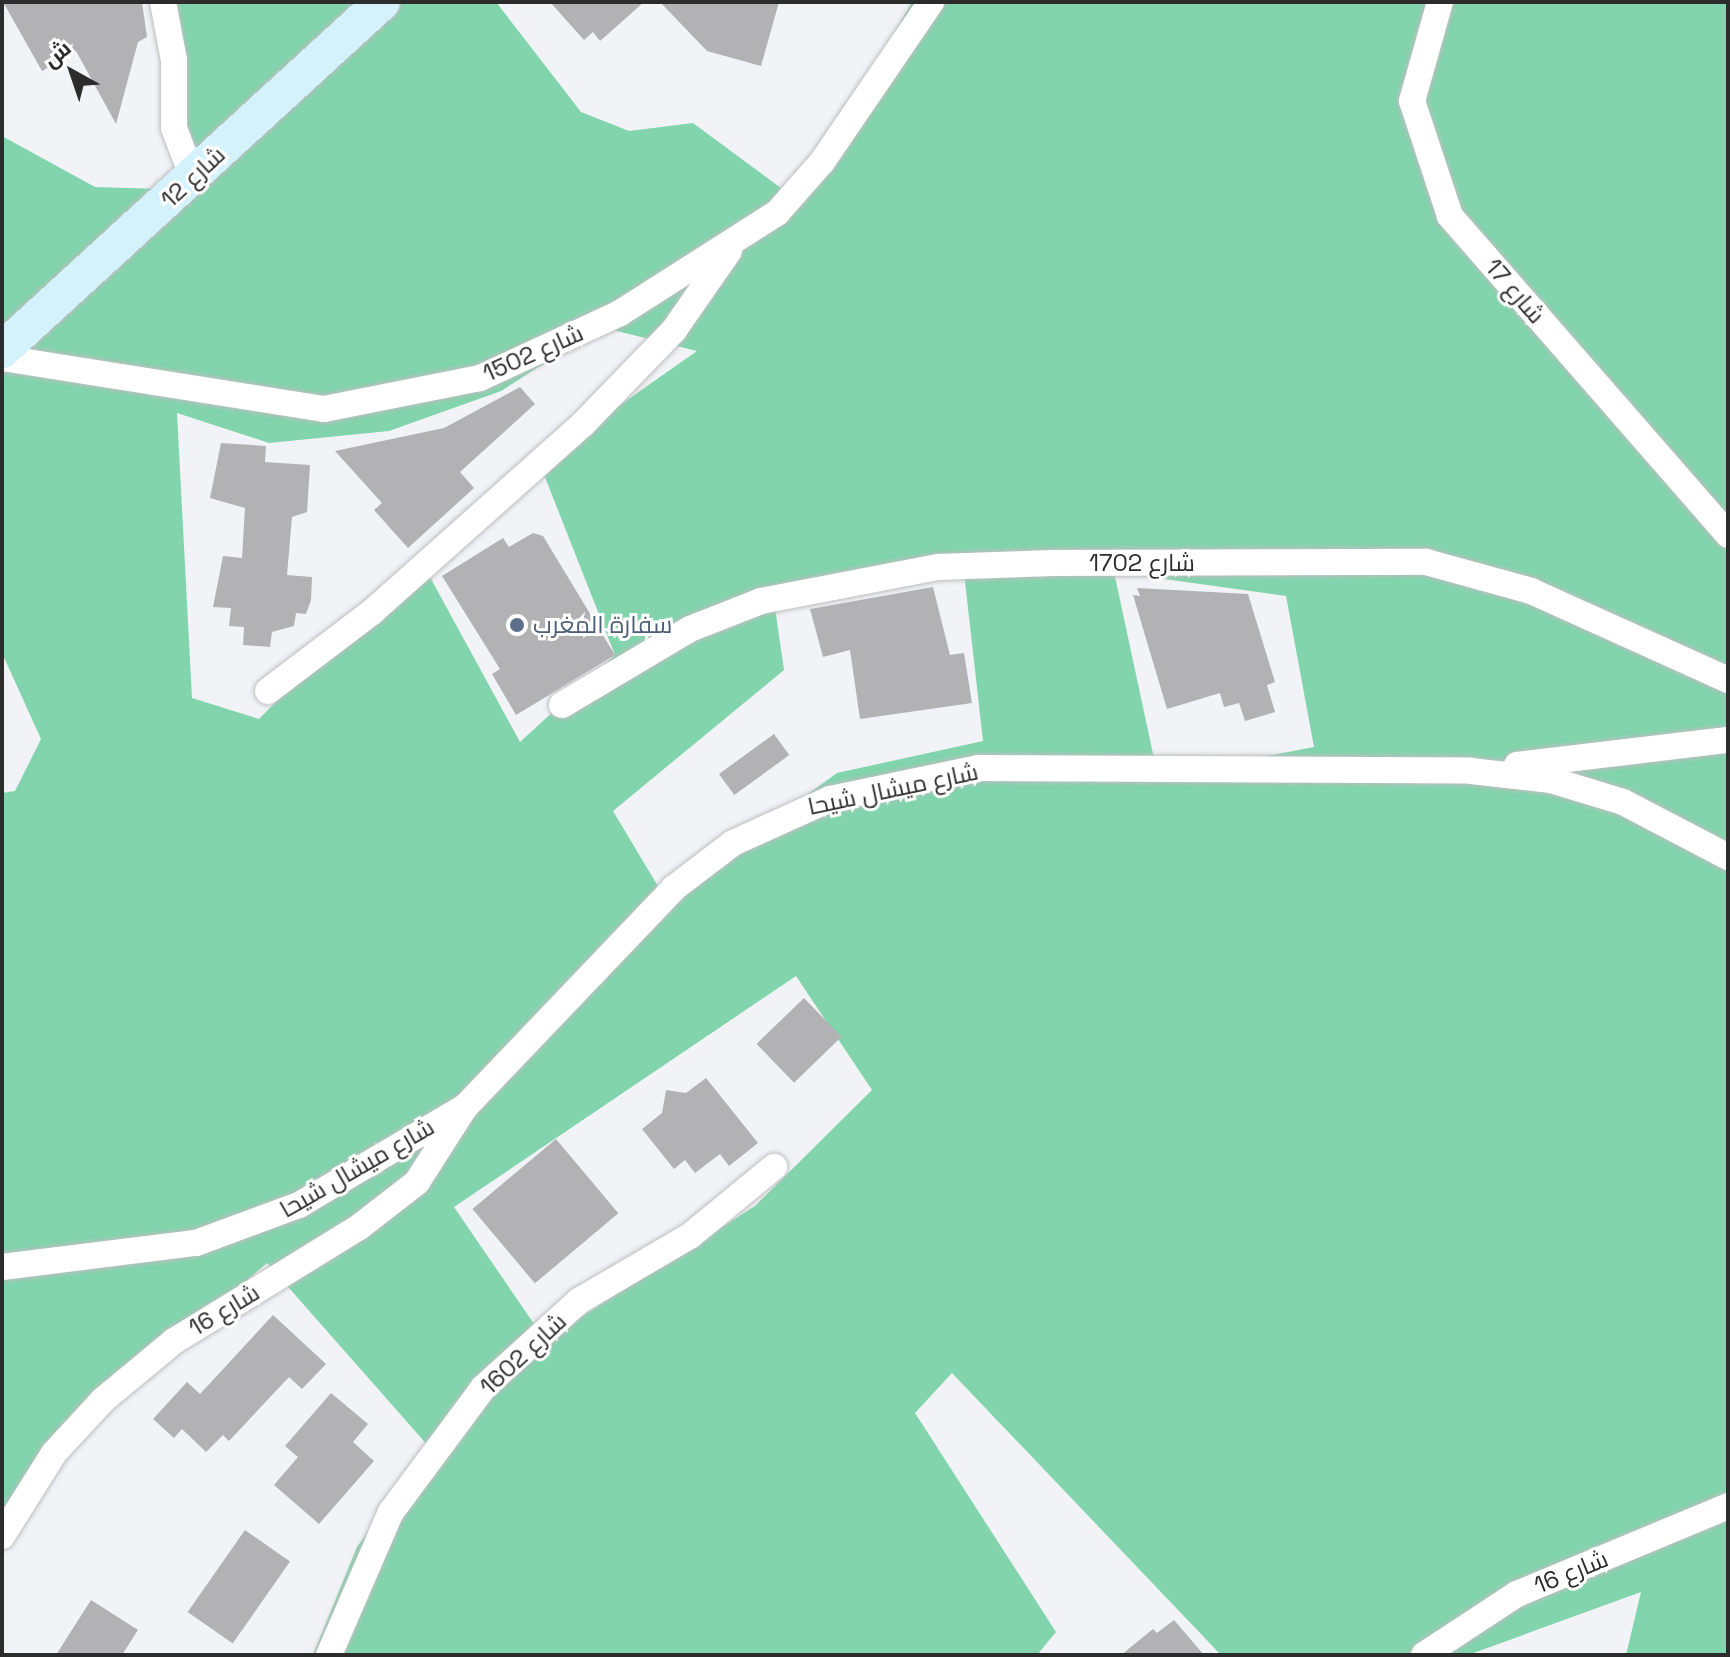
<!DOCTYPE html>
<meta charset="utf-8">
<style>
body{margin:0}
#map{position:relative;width:1730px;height:1657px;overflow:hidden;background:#f2f3f6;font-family:"Space Grotesk",Cairo,sans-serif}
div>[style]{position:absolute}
.green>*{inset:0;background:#81d4ac}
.building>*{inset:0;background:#b2b2b5;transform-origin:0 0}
.roads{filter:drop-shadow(0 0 2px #bdbdc0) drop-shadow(0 0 2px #bdbdc0)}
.minor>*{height:26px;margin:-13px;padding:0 13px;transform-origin:13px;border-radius:13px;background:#fff}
.secondary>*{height:36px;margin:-18px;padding:0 18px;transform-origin:18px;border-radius:18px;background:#d4f2fb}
.dots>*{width:22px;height:22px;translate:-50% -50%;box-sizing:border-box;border:4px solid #fff;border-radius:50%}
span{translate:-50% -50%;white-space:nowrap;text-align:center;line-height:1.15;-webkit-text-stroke:6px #fff;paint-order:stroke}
.street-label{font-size:24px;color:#2c2c2d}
.service-label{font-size:24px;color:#4e5e75}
.left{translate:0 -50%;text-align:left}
.frame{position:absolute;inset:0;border:4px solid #2c2c2d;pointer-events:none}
.north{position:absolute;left:32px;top:32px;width:80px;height:80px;-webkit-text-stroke:6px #fff;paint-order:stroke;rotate:320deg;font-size:22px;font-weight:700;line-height:32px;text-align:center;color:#2c2c2d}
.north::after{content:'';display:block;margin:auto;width:28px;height:36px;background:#2c2c2d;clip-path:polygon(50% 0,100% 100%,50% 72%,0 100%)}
</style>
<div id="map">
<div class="green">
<i style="clip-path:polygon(evenodd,158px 2px,496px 2px,581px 112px,629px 131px,693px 123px,797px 200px,912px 2px,1728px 2px,1728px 1655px,1626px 1655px,1641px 1592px,1468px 1655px,1221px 1655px,952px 1373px,915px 1413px,1056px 1632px,1037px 1655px,313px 1655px,357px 1547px,430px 1448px,267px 1263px,83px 1420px,21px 1525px,2px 1508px,2px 793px,15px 791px,41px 739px,2px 653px,2px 136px,95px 187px,160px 189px,197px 166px,158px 2px,601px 327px,697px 351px,539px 462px,615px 655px,520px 742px,419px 557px,259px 719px,192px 698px,177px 413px,269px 443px,389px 431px,501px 391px,601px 327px,158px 2px,962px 555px,983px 741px,837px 773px,665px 898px,613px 811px,784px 670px,773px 594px,962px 555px,158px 2px,1114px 572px,1286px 596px,1314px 747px,1158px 777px,1114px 572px,158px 2px,796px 976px,872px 1090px,755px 1206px,545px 1340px,454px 1207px,796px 976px)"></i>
</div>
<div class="building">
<i style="clip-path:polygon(3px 2px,142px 2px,147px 37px,138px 42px,116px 124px,76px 51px,42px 71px)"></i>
<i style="clip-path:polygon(550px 2px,644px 2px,600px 41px,593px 32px,584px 40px)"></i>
<i style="clip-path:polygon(660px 2px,779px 2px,761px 66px,707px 51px)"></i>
<i style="clip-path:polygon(520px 387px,535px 404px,460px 472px,474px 488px,408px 548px,374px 510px,382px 503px,335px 451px,444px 428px)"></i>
<i style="clip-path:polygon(221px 443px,266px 446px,265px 462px,310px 465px,307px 512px,292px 517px,287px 575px,312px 577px,311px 600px,306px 614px,296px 613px,294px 626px,272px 632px,270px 647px,243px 645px,244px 627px,229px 626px,231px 608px,213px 607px,223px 556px,242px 558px,245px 508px,210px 498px)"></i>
<i style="clip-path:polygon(533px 533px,543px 536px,615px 655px,516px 715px,492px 674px,500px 669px,442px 576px,503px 538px,509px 547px)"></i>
<i style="clip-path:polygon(933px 587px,950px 655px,964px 653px,972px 703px,860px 719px,850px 650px,823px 657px,810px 609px)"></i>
<i style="clip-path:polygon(1137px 588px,1248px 594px,1275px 682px,1267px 685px,1275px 712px,1245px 721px,1239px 703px,1224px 707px,1220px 693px,1167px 709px,1133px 595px,1140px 596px)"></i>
<i style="left:774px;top:734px;width:26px;height:68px;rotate:54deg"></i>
<i style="left:804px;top:998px;width:54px;height:66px;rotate:46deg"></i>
<i style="clip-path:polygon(706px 1078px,758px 1143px,729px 1166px,720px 1154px,695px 1173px,685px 1160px,674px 1169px,642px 1129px,662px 1113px,666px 1090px,686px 1093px)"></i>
<i style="left:556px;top:1139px;width:97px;height:109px;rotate:50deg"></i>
<i style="clip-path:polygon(273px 1315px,326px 1364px,302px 1389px,289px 1377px,229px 1441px,223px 1435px,206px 1452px,182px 1429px,174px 1438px,153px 1419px,187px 1382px,200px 1394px)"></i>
<i style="clip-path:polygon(331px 1393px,368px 1424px,353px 1442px,374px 1461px,319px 1524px,274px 1485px,298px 1457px,285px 1446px)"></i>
<i style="left:245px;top:1530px;width:55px;height:100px;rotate:35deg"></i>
<i style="clip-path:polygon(91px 1600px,138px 1630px,122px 1655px,56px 1655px)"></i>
<i style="clip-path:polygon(1174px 1620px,1204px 1655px,1121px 1655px,1153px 1629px,1157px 1633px)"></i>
</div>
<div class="roads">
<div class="minor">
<i style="left:163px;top:2px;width:59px;rotate:79.3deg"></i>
<i style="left:174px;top:60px;width:68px;rotate:90deg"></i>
<i style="left:174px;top:128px;width:53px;rotate:69.2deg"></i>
<i style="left:1440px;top:2px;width:103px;rotate:105.8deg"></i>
<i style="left:1412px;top:101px;width:121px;rotate:71.7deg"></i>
<i style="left:1450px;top:216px;width:423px;rotate:48.9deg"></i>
<i style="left:2px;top:358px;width:326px;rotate:9deg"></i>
<i style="left:324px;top:409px;width:159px;rotate:-11.2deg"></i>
<i style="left:480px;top:378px;width:154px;rotate:-24.9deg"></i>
<i style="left:620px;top:313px;width:186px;rotate:-32.5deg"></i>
<i style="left:777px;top:213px;width:68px;rotate:-48.6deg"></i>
<i style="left:822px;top:162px;width:194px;rotate:-55.7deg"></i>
<i style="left:268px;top:691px;width:131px;rotate:-37.2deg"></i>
<i style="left:372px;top:612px;width:283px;rotate:-41.7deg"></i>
<i style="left:583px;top:424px;width:131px;rotate:-45.9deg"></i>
<i style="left:674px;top:330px;width:96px;rotate:-55.2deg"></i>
<i style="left:562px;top:705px;width:149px;rotate:-30.7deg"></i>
<i style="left:690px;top:629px;width:76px;rotate:-21.5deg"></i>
<i style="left:761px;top:601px;width:180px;rotate:-10.9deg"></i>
<i style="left:938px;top:567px;width:115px;rotate:-2deg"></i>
<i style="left:1053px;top:563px;width:373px;rotate:-0.2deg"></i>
<i style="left:1426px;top:562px;width:109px;rotate:15.4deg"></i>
<i style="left:1531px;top:591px;width:216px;rotate:24.3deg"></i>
<i style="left:1517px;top:765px;width:212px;rotate:-6.8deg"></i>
<i style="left:2px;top:1267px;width:195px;rotate:-7.1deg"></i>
<i style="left:196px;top:1243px;width:110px;rotate:-20.3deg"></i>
<i style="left:299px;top:1205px;width:193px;rotate:-30.6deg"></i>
<i style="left:465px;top:1107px;width:303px;rotate:-46.3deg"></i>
<i style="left:674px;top:888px;width:74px;rotate:-37.3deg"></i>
<i style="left:733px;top:843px;width:107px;rotate:-24.4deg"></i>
<i style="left:830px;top:799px;width:151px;rotate:-11.8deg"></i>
<i style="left:978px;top:768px;width:493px;rotate:0.3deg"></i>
<i style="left:1471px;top:771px;width:81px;rotate:6.4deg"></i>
<i style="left:1551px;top:780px;width:75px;rotate:17deg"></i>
<i style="left:1623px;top:802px;width:119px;rotate:27.6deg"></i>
<i style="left:2px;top:1536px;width:98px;rotate:-57.9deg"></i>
<i style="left:54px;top:1453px;width:72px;rotate:-47.2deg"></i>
<i style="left:103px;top:1400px;width:92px;rotate:-39.7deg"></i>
<i style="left:174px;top:1341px;width:216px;rotate:-31.6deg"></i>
<i style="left:358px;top:1228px;width:75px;rotate:-37.9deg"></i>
<i style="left:417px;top:1182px;width:89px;rotate:-57.4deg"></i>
<i style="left:329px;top:1655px;width:156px;rotate:-66.6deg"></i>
<i style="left:391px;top:1512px;width:154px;rotate:-53.4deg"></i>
<i style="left:483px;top:1388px;width:130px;rotate:-42.2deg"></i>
<i style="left:579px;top:1301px;width:129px;rotate:-30.4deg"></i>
<i style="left:690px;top:1236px;width:109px;rotate:-39.4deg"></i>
<i style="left:1424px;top:1655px;width:111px;rotate:-33.3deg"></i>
<i style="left:1517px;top:1594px;width:229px;rotate:-22.6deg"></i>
</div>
<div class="secondary">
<i style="left:2px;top:350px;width:515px;rotate:-42.48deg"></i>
</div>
</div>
<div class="dots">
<i style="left:517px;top:625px;background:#5c6f8a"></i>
</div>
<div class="street-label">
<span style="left:193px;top:177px;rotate:-43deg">شارع 12</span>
<span style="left:1515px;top:291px;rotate:49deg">شارع 17</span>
<span style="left:533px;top:353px;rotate:-24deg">شارع 1502</span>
<span style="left:1142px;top:563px">شارع 1702</span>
<span style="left:893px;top:789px;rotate:-12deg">شارع ميشال شيحا</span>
<span style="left:357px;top:1168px;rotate:-30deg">شارع ميشال شيحا</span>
<span style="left:224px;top:1310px;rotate:-31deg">شارع 16</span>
<span style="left:523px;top:1354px;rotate:-43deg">شارع 1602</span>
<span style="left:1571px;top:1572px;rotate:-22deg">شارع 16</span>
</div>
<div class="service-label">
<span class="left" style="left:533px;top:625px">سفارة المغرب</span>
</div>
<div class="frame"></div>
<div class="north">ش</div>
</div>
